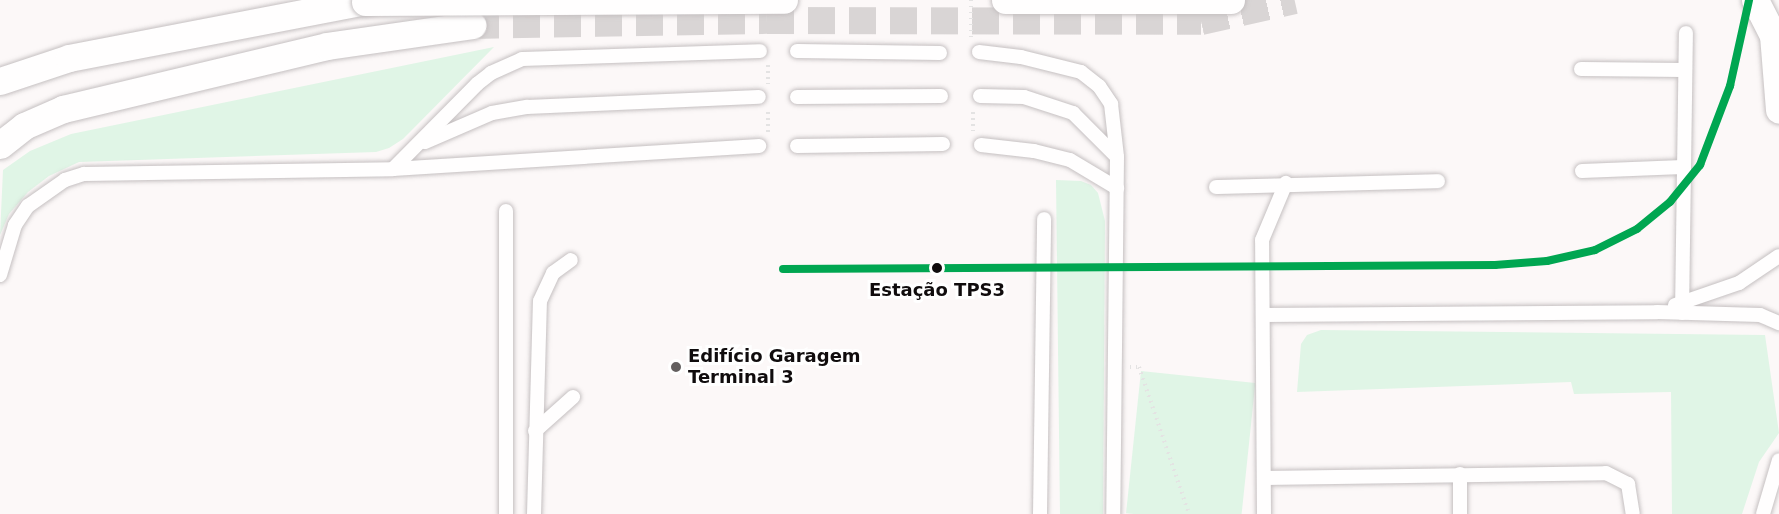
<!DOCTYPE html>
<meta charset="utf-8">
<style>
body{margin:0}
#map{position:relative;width:1779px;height:514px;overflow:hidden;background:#fcf8f8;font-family:"DejaVu Sans",sans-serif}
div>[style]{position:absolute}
.green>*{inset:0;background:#e0f5e6;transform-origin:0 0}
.minor-tunnel>*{height:27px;margin-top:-13.5px;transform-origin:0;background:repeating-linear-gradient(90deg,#d9d5d5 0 27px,transparent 0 41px)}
.path>*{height:4px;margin-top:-2px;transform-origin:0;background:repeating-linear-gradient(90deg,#e4e3e3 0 1.5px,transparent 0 6px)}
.roads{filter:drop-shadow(0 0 2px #c5c0c1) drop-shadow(0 0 2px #c5c0c1)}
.service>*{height:14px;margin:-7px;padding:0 7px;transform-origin:7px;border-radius:7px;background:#fffefe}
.minor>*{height:27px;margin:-13.5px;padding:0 13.5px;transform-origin:13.5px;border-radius:13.5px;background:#fffefe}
.tram>*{height:1.5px;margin:-0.75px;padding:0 0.75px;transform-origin:0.75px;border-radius:0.75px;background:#d3d3d3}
.bridges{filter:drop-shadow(0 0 2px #c5c0c1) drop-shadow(0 0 2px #c5c0c1)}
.minor-bridge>*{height:27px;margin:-13.5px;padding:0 13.5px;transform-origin:13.5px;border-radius:13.5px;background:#fffefe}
.rail-1>*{height:8px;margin:-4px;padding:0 4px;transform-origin:4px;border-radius:4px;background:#00a651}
.dots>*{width:16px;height:16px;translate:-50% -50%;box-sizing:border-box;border:3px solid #fff;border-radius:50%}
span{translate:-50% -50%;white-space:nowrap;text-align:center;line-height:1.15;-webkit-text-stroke:6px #fff;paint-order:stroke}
.stop-label{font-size:18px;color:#100c0d;font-weight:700}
.poi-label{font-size:18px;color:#100c0d;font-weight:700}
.left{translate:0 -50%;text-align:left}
</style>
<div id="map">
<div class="green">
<i style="clip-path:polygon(494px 47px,403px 139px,389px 148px,376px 152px,79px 162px,49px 176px,28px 192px,9px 214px,0 235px,3px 170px,30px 151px,71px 134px)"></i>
<i style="clip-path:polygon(1056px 180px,1081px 181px,1091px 185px,1098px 193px,1105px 221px,1103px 514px,1060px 514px)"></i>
<i style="clip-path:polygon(1321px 330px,1765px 335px,1779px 433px,1759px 462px,1742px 514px,1672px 514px,1671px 392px,1574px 394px,1571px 382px,1297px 392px,1301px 344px,1307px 335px)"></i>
<i style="left:1141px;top:371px;width:115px;height:143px;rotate:6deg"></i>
</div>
<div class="minor-tunnel">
<i style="left:472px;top:25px;width:295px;rotate:-1deg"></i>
<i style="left:767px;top:20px;width:434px;rotate:0.1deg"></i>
<i style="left:1201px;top:21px;width:96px;rotate:-12.6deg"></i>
</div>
<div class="path">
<i style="left:971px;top:0;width:38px;rotate:90deg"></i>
<i style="left:768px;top:65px;width:19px;rotate:90deg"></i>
<i style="left:973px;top:112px;width:19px;rotate:90deg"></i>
<i style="left:768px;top:132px;width:22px;rotate:-90deg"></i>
<i style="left:1130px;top:367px;width:9px"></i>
<i style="left:1139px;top:367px;width:155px;rotate:71.2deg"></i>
</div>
<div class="roads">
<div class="service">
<i style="left:797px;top:51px;width:143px;rotate:0.8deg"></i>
<i style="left:979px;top:52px;width:42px;rotate:6.8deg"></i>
<i style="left:1021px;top:57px;width:62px;rotate:14deg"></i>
<i style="left:1081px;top:72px;width:23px;rotate:38deg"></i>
<i style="left:1099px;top:86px;width:22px;rotate:56deg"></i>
<i style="left:1111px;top:104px;width:53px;rotate:83.5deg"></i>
<i style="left:1117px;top:157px;width:357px;rotate:90.6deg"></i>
<i style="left:1581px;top:69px;width:103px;rotate:0.6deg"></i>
<i style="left:980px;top:96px;width:44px;rotate:1.3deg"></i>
<i style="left:1024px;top:97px;width:52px;rotate:18.1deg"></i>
<i style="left:1073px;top:113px;width:62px;rotate:45deg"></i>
<i style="left:797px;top:97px;width:144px;rotate:-0.4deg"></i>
<i style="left:425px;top:142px;width:73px;rotate:-23.4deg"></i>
<i style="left:492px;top:113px;width:36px;rotate:-10deg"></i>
<i style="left:527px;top:107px;width:232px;rotate:-2.5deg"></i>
<i style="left:981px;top:145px;width:53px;rotate:6.5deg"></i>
<i style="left:1034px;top:151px;width:37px;rotate:14deg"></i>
<i style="left:1070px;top:160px;width:55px;rotate:30.8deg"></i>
<i style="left:797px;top:146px;width:146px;rotate:-0.8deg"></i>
<i style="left:393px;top:169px;width:120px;rotate:-45.3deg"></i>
<i style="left:477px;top:84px;width:18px;rotate:-38deg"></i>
<i style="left:491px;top:73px;width:34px;rotate:-24deg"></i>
<i style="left:522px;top:59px;width:238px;rotate:-1.9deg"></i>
<i style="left:1582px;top:171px;width:101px;rotate:-2.3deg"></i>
<i style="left:1216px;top:187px;width:222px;rotate:-1.5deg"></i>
<i style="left:506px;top:211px;width:303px;rotate:90deg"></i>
<i style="left:0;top:275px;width:52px;rotate:-73.3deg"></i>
<i style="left:15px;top:225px;width:23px;rotate:-56deg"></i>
<i style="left:28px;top:206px;width:45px;rotate:-35.1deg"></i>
<i style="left:65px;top:180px;width:20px;rotate:-18deg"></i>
<i style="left:84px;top:174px;width:309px;rotate:-0.9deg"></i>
<i style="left:393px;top:169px;width:367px;rotate:-3.6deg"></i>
<i style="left:1675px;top:305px;width:68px;rotate:-19deg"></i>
<i style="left:1739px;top:283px;width:48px;rotate:-34deg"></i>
<i style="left:1682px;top:313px;width:280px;rotate:-89.2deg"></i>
<i style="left:1263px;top:315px;width:394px;rotate:-0.4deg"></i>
<i style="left:1657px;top:312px;width:103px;rotate:1.7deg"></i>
<i style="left:1760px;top:315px;width:21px;rotate:23deg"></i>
<i style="left:535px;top:431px;width:51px;rotate:-41.8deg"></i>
<i style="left:1264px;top:478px;width:342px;rotate:-0.8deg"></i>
<i style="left:1606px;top:473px;width:25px;rotate:27deg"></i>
<i style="left:1628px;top:484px;width:30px;rotate:81deg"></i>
<i style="left:534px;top:514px;width:213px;rotate:-88.4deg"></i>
<i style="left:540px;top:301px;width:31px;rotate:-65deg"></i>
<i style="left:553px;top:273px;width:22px;rotate:-36deg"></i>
<i style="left:1040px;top:514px;width:295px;rotate:-89.2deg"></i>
<i style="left:1264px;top:514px;width:274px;rotate:-90.4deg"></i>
<i style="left:1262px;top:240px;width:62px;rotate:-67.2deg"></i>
<i style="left:1460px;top:514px;width:40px;rotate:-90deg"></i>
<i style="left:1763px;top:514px;width:56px;rotate:-73.5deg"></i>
</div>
<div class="minor">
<i style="left:1005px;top:0;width:226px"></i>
<i style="left:1755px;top:0;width:39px;rotate:63deg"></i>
<i style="left:1773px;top:35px;width:75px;rotate:85.4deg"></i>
<i style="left:0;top:81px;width:73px;rotate:-18.4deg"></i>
<i style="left:69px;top:58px;width:307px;rotate:-10.9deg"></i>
<i style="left:0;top:145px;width:31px;rotate:-38deg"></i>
<i style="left:24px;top:126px;width:43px;rotate:-23.6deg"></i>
<i style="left:63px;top:109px;width:271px;rotate:-13.4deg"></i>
<i style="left:327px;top:46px;width:147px;rotate:-8.2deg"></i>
</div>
</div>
<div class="tram">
<i style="left:783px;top:269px;width:106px"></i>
</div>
<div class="bridges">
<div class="minor-bridge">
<i style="left:365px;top:2px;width:419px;rotate:-0.3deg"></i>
</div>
</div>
<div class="rail-1">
<i style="left:783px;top:269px;width:712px;rotate:-0.32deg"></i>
<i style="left:1495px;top:265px;width:52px;rotate:-4.4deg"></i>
<i style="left:1547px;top:261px;width:49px;rotate:-12.9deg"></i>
<i style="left:1595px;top:250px;width:47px;rotate:-26.6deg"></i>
<i style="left:1637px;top:229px;width:43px;rotate:-39.3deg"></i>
<i style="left:1670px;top:202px;width:48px;rotate:-51deg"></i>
<i style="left:1700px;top:165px;width:85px;rotate:-69.2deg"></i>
<i style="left:1730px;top:86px;width:88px;rotate:-77.5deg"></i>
</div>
<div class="dots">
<i style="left:937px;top:268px;background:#100c0d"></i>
<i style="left:676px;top:367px;background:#635f5f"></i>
</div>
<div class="stop-label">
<span style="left:937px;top:290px">Estação TPS3</span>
</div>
<div class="poi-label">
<span class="left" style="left:688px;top:367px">Edifício Garagem<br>Terminal 3</span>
</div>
</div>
